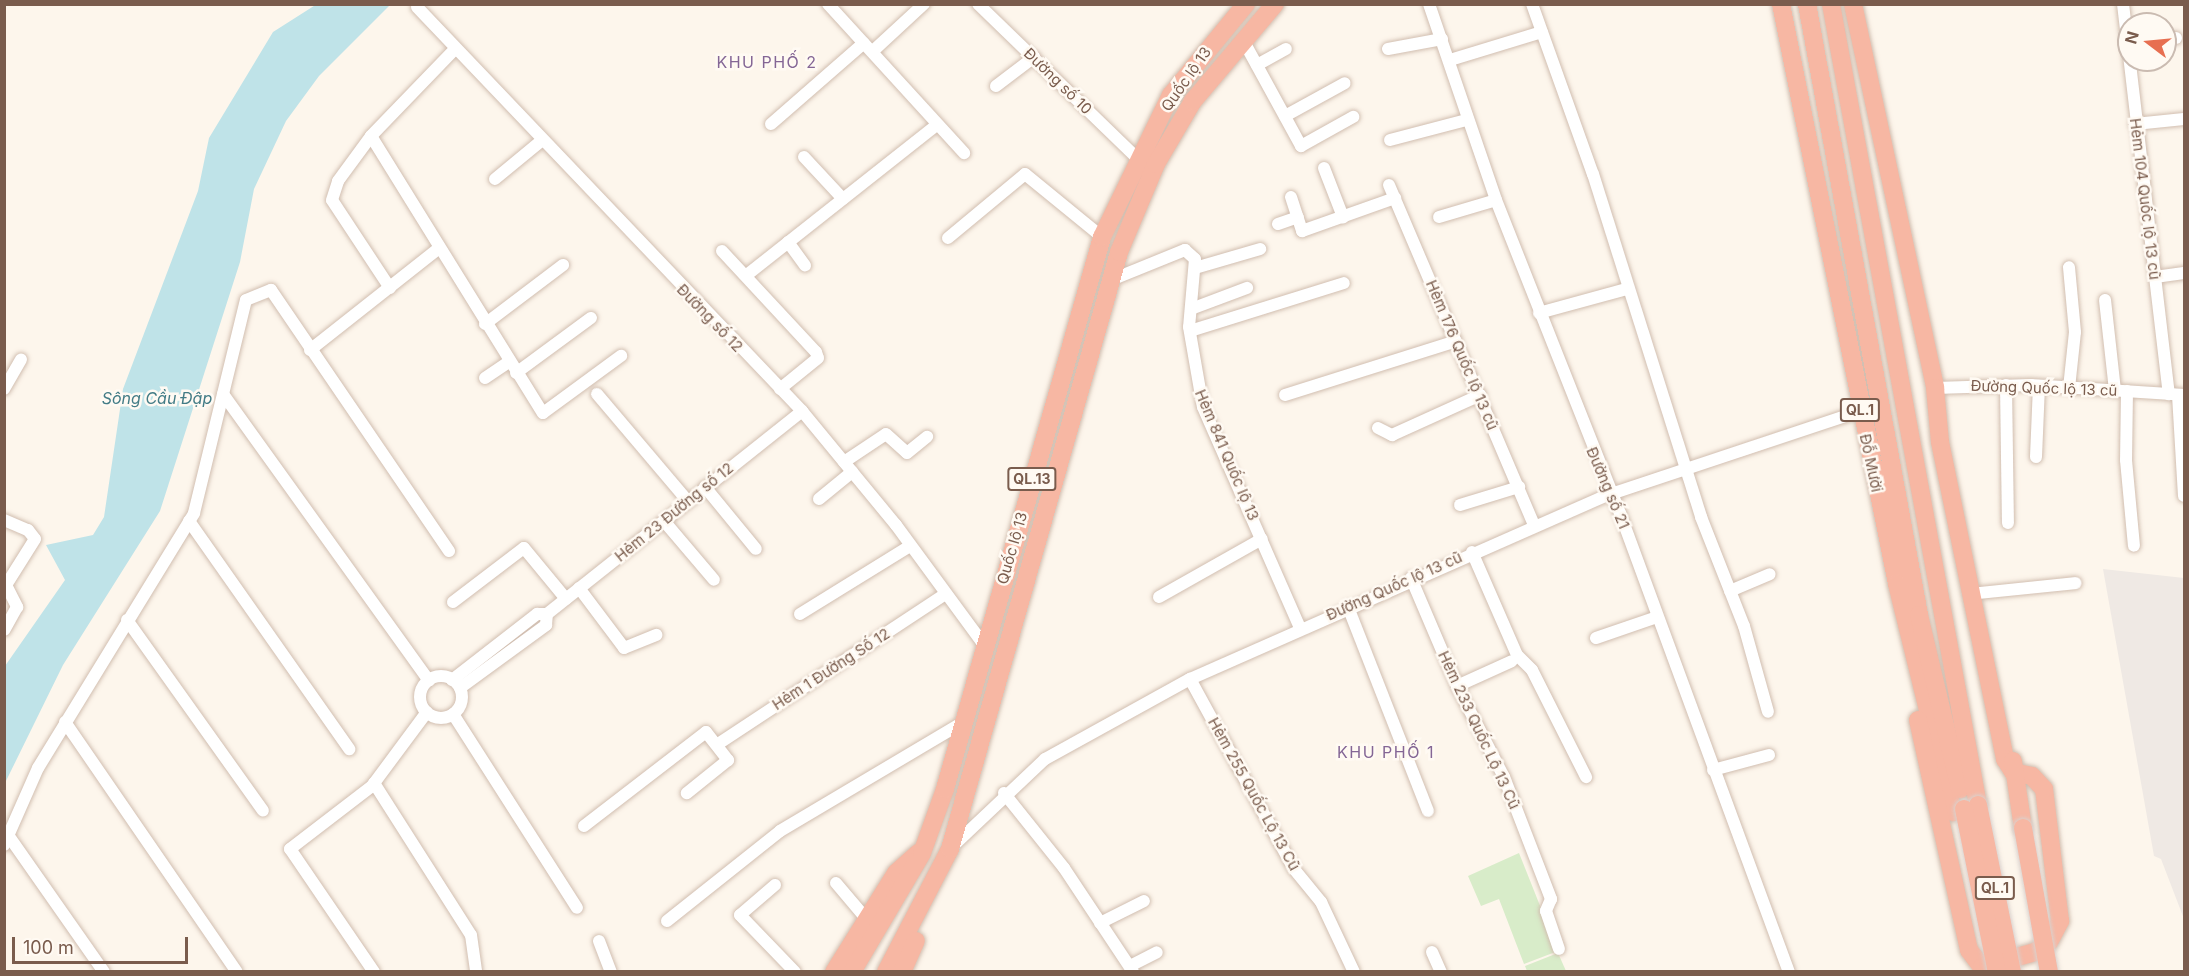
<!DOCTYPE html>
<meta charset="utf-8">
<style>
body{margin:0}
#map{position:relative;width:2189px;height:976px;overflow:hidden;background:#fdf6ec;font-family:Inter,sans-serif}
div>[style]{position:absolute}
.industrial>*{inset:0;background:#efe9e4}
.green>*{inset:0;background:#d8ecc9}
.water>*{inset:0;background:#bfe3e8}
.roads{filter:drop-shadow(0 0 2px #d1beb0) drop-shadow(0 0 2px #d1beb0)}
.minor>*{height:12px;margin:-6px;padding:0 6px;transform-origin:6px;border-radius:6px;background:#fff}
.minor>.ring{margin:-6px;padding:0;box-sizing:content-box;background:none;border:12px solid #fff;border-radius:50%}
.highway>*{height:18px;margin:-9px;padding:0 9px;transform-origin:9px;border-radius:9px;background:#f7b7a3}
.bridges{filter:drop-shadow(0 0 2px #dad1cd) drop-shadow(0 0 2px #dad1cd)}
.highway-bridge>*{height:18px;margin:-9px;padding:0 9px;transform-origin:9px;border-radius:9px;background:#f7b7a3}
span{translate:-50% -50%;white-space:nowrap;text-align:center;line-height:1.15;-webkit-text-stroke:5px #fffaf3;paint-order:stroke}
.shield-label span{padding:2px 4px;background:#fffaf3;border:2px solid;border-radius:4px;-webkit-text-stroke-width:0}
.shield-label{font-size:14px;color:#7a5c4d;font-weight:700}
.street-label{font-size:15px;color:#7a5c4d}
.neighbourhood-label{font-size:16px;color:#846695;letter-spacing:1.5px}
.water-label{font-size:16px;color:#437c86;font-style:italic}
.frame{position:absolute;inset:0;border:6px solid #7a5c4d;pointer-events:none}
.north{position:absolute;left:2117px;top:12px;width:60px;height:60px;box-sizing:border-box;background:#fffaf3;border:2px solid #cabbb1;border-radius:50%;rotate:286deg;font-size:16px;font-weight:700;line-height:24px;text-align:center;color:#7a5c4d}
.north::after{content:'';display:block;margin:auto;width:21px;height:27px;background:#e76f51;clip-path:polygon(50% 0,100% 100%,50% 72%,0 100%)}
.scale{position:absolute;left:12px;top:937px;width:176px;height:27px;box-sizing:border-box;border:3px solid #7a5c4d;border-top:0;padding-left:8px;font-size:18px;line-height:21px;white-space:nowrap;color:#7a5c4d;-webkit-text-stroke:4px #fffaf3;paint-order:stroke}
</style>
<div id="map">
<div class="industrial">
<i style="clip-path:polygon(2103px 569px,2184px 578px,2184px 919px,2161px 859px,2154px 856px)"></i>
</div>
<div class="green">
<i style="clip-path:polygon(1519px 853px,1558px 951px,1524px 964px,1499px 899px,1481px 906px,1468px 876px)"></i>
<i style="clip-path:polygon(1558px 953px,1566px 971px,1527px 971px,1525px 966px)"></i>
</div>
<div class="water">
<i style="clip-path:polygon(317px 4px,390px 5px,319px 76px,286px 121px,254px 189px,240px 262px,160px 511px,63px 665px,5px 783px,5px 666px,65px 580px,46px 545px,93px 535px,104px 517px,123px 389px,198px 191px,209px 138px,273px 32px)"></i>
</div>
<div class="roads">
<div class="minor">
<i style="left:828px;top:4px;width:202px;rotate:47.6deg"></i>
<i style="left:978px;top:4px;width:221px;rotate:44.1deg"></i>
<i style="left:1429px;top:4px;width:207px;rotate:71.1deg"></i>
<i style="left:1496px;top:200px;width:337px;rotate:68.4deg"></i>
<i style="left:1620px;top:513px;width:489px;rotate:69.8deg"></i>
<i style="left:1532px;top:4px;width:181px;rotate:70.3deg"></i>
<i style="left:1593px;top:174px;width:360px;rotate:72.5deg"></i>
<i style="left:1701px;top:517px;width:117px;rotate:68.5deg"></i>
<i style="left:1744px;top:626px;width:89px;rotate:74.4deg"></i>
<i style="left:2123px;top:4px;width:393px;rotate:83.3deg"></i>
<i style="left:417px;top:7px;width:558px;rotate:46.38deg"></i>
<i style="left:802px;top:411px;width:148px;rotate:50.5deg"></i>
<i style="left:896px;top:525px;width:149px;rotate:53.7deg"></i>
<i style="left:2165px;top:38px;width:11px"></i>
<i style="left:1243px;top:40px;width:121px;rotate:61.3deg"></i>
<i style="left:1301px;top:146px;width:60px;rotate:-29.1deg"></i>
<i style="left:1388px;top:49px;width:55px;rotate:-10.5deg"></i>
<i style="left:873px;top:51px;width:69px;rotate:-42.7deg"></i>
<i style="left:1450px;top:60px;width:96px;rotate:-16.9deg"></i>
<i style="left:1257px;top:65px;width:33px;rotate:-29deg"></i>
<i style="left:996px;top:86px;width:48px;rotate:-37.3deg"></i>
<i style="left:1285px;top:116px;width:68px;rotate:-28.8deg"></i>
<i style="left:771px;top:124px;width:123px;rotate:-41.1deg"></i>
<i style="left:2135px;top:124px;width:49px;rotate:-5.8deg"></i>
<i style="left:371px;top:136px;width:326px;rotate:58.2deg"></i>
<i style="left:543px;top:413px;width:97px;rotate:-36.2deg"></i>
<i style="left:1390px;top:140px;width:79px;rotate:-14.7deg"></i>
<i style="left:804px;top:157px;width:57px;rotate:47.1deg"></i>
<i style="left:1324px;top:168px;width:53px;rotate:68.8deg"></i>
<i style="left:495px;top:179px;width:60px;rotate:-39.6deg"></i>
<i style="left:1389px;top:185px;width:370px;rotate:66.9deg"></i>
<i style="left:1291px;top:197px;width:36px;rotate:72deg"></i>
<i style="left:1302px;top:231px;width:99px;rotate:-19.5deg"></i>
<i style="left:1439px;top:217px;width:59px;rotate:-16.6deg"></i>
<i style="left:1278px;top:224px;width:21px;rotate:-19deg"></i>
<i style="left:948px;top:238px;width:100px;rotate:-39.7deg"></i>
<i style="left:1025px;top:174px;width:99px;rotate:39.3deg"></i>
<i style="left:788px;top:242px;width:29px;rotate:54deg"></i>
<i style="left:722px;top:251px;width:138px;rotate:47.1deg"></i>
<i style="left:816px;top:352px;width:6px;rotate:72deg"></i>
<i style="left:818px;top:358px;width:49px;rotate:140.8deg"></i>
<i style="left:1195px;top:268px;width:68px;rotate:-16.3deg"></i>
<i style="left:748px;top:274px;width:241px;rotate:-38.3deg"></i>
<i style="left:2155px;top:277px;width:29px;rotate:-8deg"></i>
<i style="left:1111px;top:280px;width:80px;rotate:-22.1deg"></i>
<i style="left:1185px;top:250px;width:13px;rotate:42deg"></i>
<i style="left:1195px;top:259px;width:68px;rotate:95deg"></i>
<i style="left:1189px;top:327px;width:81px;rotate:80.1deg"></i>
<i style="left:1203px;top:407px;width:241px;rotate:66.3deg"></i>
<i style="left:390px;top:288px;width:105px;rotate:-123.4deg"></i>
<i style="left:332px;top:200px;width:20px;rotate:-72deg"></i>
<i style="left:338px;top:181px;width:56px;rotate:-53.7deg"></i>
<i style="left:371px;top:136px;width:120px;rotate:-46deg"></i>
<i style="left:2105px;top:300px;width:92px;rotate:83.7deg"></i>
<i style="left:1191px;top:309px;width:60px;rotate:-20.6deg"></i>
<i style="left:1539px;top:313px;width:91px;rotate:-15.3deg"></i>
<i style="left:485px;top:324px;width:98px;rotate:-37.1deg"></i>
<i style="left:1190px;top:331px;width:161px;rotate:-17.3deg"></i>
<i style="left:310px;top:350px;width:163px;rotate:-38.3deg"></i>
<i style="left:516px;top:373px;width:93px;rotate:-36.3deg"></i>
<i style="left:485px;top:378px;width:29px;rotate:-34deg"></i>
<i style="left:2006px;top:385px;width:138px;rotate:89.2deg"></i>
<i style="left:1935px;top:388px;width:96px;rotate:-1.8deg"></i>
<i style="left:2031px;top:385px;width:153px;rotate:3.7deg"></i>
<i style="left:2069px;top:388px;width:56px;rotate:-83.9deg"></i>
<i style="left:2075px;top:332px;width:65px;rotate:-95.3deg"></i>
<i style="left:4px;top:389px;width:34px;rotate:-60deg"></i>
<i style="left:2127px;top:391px;width:69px;rotate:90.8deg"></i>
<i style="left:2126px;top:460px;width:86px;rotate:84.7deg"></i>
<i style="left:223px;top:394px;width:353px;rotate:54.3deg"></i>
<i style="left:597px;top:394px;width:139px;rotate:49.7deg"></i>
<i style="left:1285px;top:395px;width:179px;rotate:-17.5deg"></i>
<i style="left:2178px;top:395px;width:101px;rotate:86.6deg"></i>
<i style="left:1378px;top:428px;width:16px;rotate:27deg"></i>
<i style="left:1392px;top:435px;width:97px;rotate:-24.4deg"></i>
<i style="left:2036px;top:457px;width:71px;rotate:-87.6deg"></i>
<i style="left:844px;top:462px;width:50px;rotate:-33.7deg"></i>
<i style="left:886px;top:434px;width:28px;rotate:42deg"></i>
<i style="left:907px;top:453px;width:26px;rotate:-39deg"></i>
<i style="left:705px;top:487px;width:80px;rotate:50.6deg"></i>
<i style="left:819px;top:499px;width:43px;rotate:-39.3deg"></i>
<i style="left:1460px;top:505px;width:62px;rotate:-17deg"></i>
<i style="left:4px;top:520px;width:26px;rotate:23deg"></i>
<i style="left:28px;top:530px;width:11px;rotate:52deg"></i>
<i style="left:35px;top:539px;width:54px;rotate:122.2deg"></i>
<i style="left:6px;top:585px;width:25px;rotate:63deg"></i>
<i style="left:17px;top:607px;width:26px;rotate:119deg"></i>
<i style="left:189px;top:521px;width:279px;rotate:54.9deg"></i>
<i style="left:664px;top:521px;width:77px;rotate:49.7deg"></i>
<i style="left:1472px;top:552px;width:112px;rotate:66.4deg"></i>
<i style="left:1517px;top:655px;width:21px;rotate:45deg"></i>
<i style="left:1532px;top:670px;width:120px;rotate:63.2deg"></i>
<i style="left:1411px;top:578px;width:117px;rotate:66.9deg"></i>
<i style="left:1457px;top:686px;width:102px;rotate:62.7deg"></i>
<i style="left:1504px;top:777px;width:131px;rotate:68.9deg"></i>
<i style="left:1551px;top:899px;width:13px;rotate:113deg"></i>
<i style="left:1546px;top:911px;width:40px;rotate:71.1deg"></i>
<i style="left:579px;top:588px;width:75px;rotate:53.1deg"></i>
<i style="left:624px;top:648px;width:35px;rotate:-22deg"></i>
<i style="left:1730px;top:591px;width:43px;rotate:-23deg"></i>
<i style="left:1979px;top:593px;width:97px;rotate:-5.9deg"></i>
<i style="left:1159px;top:597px;width:118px;rotate:-29.4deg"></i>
<i style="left:453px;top:602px;width:89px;rotate:-37.3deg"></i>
<i style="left:524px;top:548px;width:66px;rotate:50.5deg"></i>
<i style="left:1348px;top:607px;width:219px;rotate:68.6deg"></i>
<i style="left:547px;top:614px;width:326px;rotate:-38.5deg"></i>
<i style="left:800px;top:614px;width:129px;rotate:-31.7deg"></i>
<i style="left:127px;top:620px;width:234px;rotate:54.5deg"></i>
<i style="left:1596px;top:638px;width:65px;rotate:-19deg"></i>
<i class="ring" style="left:420px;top:676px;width:30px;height:30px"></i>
<i style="left:1190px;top:679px;width:217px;rotate:61.3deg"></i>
<i style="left:1294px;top:869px;width:43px;rotate:50.7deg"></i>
<i style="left:1321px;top:902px;width:77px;rotate:64.8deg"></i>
<i style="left:452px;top:680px;width:108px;rotate:-37.8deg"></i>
<i style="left:537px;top:614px;width:10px"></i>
<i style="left:1457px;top:686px;width:60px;rotate:-24.4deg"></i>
<i style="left:460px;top:688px;width:107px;rotate:-36.2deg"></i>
<i style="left:546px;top:625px;width:11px;rotate:-85deg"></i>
<i style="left:453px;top:714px;width:230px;rotate:57.4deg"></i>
<i style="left:65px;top:722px;width:303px;rotate:55.5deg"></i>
<i style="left:718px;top:744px;width:271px;rotate:-33.4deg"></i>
<i style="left:1713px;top:770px;width:58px;rotate:-15deg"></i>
<i style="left:374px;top:783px;width:180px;rotate:57.5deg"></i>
<i style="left:471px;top:935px;width:37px;rotate:82deg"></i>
<i style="left:1004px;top:793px;width:96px;rotate:51.3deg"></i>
<i style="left:1064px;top:868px;width:125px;rotate:56.4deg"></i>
<i style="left:584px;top:826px;width:154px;rotate:-37.6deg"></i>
<i style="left:706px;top:732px;width:36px;rotate:52deg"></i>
<i style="left:728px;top:760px;width:53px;rotate:141.2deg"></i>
<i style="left:8px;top:835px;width:167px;rotate:55deg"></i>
<i style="left:4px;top:845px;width:84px;rotate:-66.2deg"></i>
<i style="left:38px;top:768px;width:299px;rotate:-58.5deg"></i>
<i style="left:194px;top:513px;width:219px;rotate:-76.3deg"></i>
<i style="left:246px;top:300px;width:27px;rotate:-22deg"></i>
<i style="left:271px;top:290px;width:316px;rotate:55.7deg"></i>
<i style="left:953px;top:846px;width:127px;rotate:-43.4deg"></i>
<i style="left:1045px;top:759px;width:166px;rotate:-28.9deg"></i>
<i style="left:1190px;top:679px;width:457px;rotate:-23.8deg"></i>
<i style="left:1608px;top:495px;width:266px;rotate:-18.4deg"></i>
<i style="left:836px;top:883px;width:51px;rotate:49.8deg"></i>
<i style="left:775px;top:885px;width:46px;rotate:139.4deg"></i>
<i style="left:740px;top:915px;width:79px;rotate:46deg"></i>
<i style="left:667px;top:921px;width:144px;rotate:-38.5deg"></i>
<i style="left:780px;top:831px;width:212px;rotate:-30.7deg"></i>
<i style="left:1100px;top:923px;width:49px;rotate:-26.6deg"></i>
<i style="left:599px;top:941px;width:33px;rotate:69deg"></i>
<i style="left:1432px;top:952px;width:22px;rotate:66deg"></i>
<i style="left:1130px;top:966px;width:30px;rotate:-27deg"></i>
<i style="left:374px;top:972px;width:149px;rotate:-124.3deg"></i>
<i style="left:290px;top:849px;width:103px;rotate:-37.5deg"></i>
<i style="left:372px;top:786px;width:92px;rotate:-53.4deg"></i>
</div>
<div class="highway">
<i style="left:1781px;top:4px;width:591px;rotate:78.69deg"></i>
<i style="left:1897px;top:584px;width:235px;rotate:76.2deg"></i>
<i style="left:1807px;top:4px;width:621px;rotate:79.61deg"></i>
<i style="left:1919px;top:615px;width:179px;rotate:76.7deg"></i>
<i style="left:1831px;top:4px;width:814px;rotate:79.6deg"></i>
<i style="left:1853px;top:4px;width:393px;rotate:77.9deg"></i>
<i style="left:1935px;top:388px;width:54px;rotate:84.7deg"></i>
<i style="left:1940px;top:442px;width:324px;rotate:78.4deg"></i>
<i style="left:2005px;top:759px;width:15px;rotate:58deg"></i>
<i style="left:1918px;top:720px;width:236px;rotate:77.5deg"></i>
<i style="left:1969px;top:950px;width:21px;rotate:53deg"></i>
<i style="left:1982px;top:967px;width:55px;rotate:-15.8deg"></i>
<i style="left:2035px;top:952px;width:17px;rotate:-36deg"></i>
<i style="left:2049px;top:942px;width:24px;rotate:-62deg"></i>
<i style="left:2060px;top:921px;width:133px;rotate:-96.9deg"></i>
<i style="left:2044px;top:789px;width:18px;rotate:-133deg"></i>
<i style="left:2032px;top:776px;width:19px;rotate:-168deg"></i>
<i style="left:2013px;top:761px;width:68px;rotate:81.5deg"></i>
<i style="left:834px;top:972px;width:117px;rotate:-57.9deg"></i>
<i style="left:896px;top:873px;width:30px;rotate:-42deg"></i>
<i style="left:852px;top:972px;width:138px;rotate:-59.5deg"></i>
<i style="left:922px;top:853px;width:68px;rotate:-70.2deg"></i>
<i style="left:945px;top:789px;width:574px;rotate:-74.12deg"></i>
<i style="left:1102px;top:237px;width:158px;rotate:-64.1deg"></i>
<i style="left:1171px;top:95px;width:118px;rotate:-50.5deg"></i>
<i style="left:886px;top:972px;width:139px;rotate:-62.5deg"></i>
<i style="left:950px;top:849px;width:620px;rotate:-74.19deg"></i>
<i style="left:1119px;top:252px;width:95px;rotate:-67.2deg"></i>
<i style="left:1156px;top:164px;width:73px;rotate:-59.6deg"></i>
<i style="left:1193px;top:101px;width:127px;rotate:-49.8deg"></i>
<i style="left:902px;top:972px;width:34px;rotate:-66deg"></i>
</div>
</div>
<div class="bridges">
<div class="highway-bridge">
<i style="left:1978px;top:805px;width:170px;rotate:78.5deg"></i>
<i style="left:1964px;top:809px;width:166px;rotate:78.6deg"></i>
<i style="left:2023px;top:828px;width:146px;rotate:79.8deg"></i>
</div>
</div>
<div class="shield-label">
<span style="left:1860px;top:410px">QL.1</span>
<span style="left:1032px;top:479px">QL.13</span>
<span style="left:1995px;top:888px">QL.1</span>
</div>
<div class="street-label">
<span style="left:1186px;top:79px;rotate:-55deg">Quốc lộ 13</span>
<span style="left:1058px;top:81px;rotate:44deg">Đường số 10</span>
<span style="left:2145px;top:199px;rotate:83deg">Hẻm 104 Quốc lộ 13 cũ</span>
<span style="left:710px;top:318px;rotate:46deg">Đường số 12</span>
<span style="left:1462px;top:355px;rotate:67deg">Hèm 176 Quốc lộ 13 cũ</span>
<span style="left:2044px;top:388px;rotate:2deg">Đường Quốc lộ 13 cũ</span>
<span style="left:1227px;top:455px;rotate:67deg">Hẻm 841 Quốc lộ 13</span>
<span style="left:1871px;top:463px;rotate:78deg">Đỗ Mười</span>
<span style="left:1608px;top:488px;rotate:67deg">Đường số 21</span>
<span style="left:674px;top:512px;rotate:-39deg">Hẻm 23 Đường số 12</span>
<span style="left:1012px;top:548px;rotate:-74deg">Quốc lộ 13</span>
<span style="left:1394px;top:586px;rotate:-24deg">Đường Quốc lộ 13 cũ</span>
<span style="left:831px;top:669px;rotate:-33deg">Hẻm 1 Đường Số 12</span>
<span style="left:1479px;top:730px;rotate:65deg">Hẻm 233 Quốc Lộ 13 Cũ</span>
<span style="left:1254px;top:794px;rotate:61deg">Hẻm 255 Quốc Lộ 13 Cũ</span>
</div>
<div class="neighbourhood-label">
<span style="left:767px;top:62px">KHU PHỐ 2</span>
<span style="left:1386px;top:752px">KHU PHỐ 1</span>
</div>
<div class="water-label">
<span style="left:157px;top:398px">Sông Cầu Đập</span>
</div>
<div class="frame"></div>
<div class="north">N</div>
<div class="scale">100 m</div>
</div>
